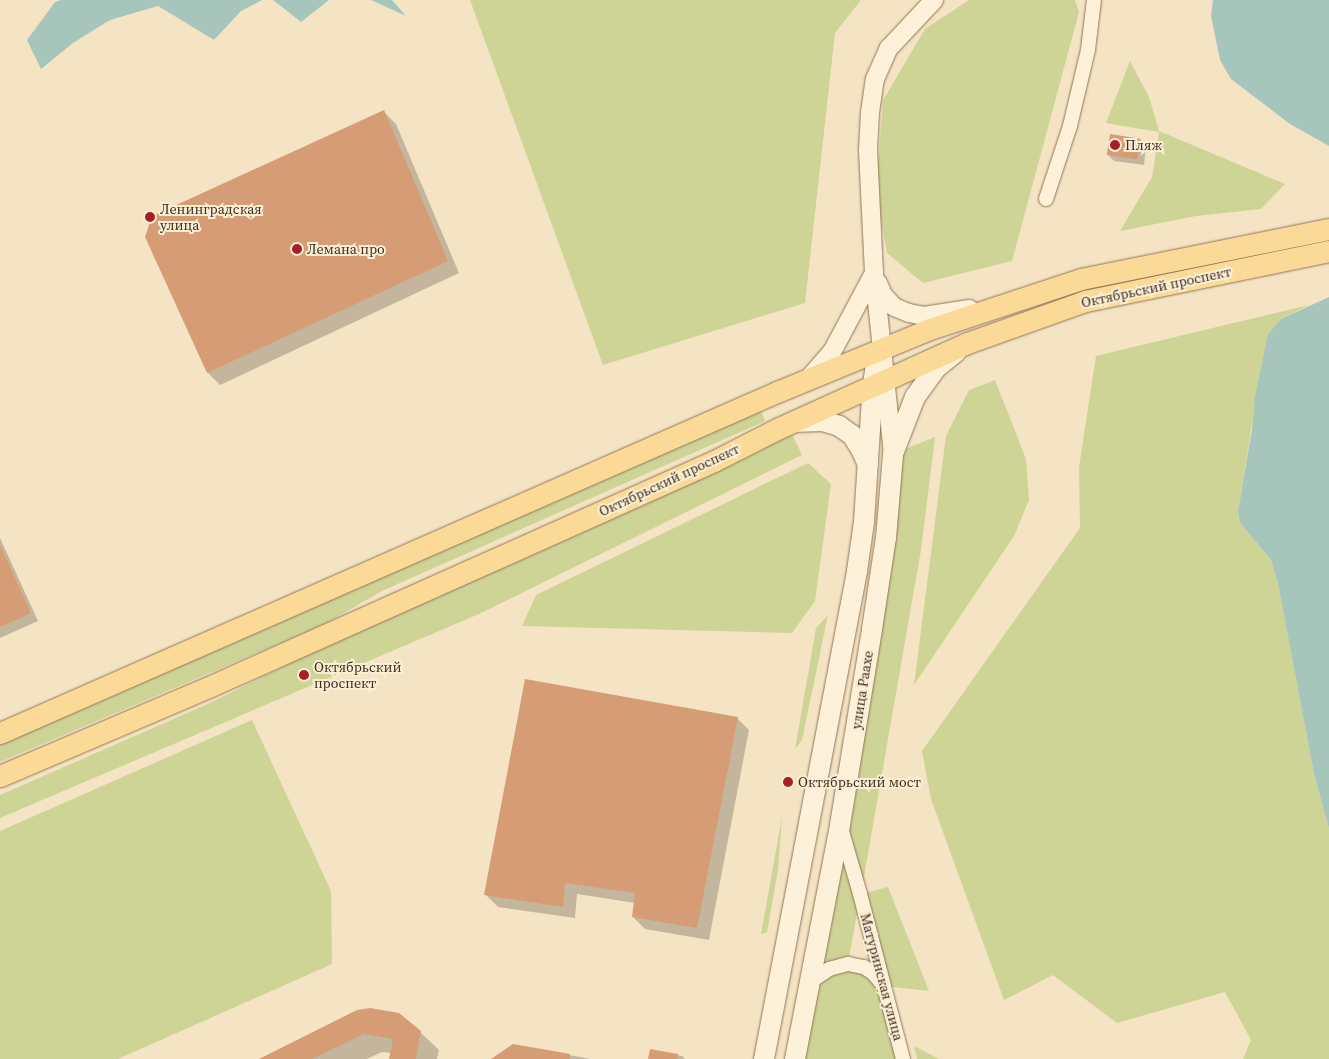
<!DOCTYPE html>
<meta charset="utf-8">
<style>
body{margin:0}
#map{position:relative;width:1329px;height:1059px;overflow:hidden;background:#f4e4c4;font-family:"Source Serif 4",serif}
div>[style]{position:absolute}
.green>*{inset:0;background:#ced496}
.water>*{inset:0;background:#a6c6bc}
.shadow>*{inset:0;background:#0003}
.building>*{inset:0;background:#d69c75;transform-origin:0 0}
.roads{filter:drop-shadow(0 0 1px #917557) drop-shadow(0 0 1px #917557)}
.minor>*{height:14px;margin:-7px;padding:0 7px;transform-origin:7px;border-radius:7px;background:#fdf1d9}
.tertiary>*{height:18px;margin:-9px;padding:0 9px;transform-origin:9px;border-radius:9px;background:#fdf1d9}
.secondary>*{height:20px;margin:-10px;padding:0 10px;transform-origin:10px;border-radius:10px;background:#fdf1d9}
.primary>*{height:21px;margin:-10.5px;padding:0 10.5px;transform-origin:10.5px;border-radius:10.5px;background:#fbda98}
.dots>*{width:14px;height:14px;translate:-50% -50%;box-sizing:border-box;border:2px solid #faeed5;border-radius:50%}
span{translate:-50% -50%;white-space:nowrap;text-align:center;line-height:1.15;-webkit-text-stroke:4px #faeed5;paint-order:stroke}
.poi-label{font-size:14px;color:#3f2d1d}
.left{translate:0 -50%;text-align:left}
.street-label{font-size:14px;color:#3f2d1d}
</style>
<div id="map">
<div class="green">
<i style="clip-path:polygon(470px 0,861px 0,835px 33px,805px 303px,603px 365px)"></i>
<i style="clip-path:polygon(969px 0,1075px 0,1079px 12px,1012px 261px,923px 283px,887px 253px,876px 191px,883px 100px,925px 29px)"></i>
<i style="clip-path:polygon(1130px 61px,1149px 97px,1159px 131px,1285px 184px,1261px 209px,1196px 216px,1120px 231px,1152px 177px,1159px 132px,1106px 123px)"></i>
<i style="clip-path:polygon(1309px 305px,1281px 319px,1260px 375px,1238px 511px,1240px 523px,1271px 560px,1278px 584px,1314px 774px,1329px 829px,1329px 1059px,1243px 1059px,1251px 1040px,1225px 992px,1117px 1023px,1053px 975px,1004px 1000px,931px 799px,922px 751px,1080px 528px,1079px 467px,1096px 356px)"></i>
<i style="clip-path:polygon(995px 380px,1026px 459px,1029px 500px,1014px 536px,914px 685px,946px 436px,969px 390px)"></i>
<i style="clip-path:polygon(761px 411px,765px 421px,382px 591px,325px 624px,0 762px,0 743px)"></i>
<i style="clip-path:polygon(792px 434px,802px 455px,479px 614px,0 818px,0 795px,210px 703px,432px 592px)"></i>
<i style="clip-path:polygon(evenodd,935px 437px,921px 550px,861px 894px,888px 887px,929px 991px,884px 986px,903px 1059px,795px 1059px,893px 454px,935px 437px,860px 896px,874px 974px,848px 964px,860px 896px)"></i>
<i style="clip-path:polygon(808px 463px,831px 484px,815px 601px,792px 633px,522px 626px,536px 595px)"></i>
<i style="clip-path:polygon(828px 615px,802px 740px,795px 749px,816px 628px)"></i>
<i style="clip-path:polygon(252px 720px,331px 891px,332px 964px,118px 1059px,0 1059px,0 831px)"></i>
<i style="clip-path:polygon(782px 817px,778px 870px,767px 932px,761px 934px)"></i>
<i style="clip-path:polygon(914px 1046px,939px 1059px,917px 1059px)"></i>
</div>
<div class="water">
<i style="clip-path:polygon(61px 0,262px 0,241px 11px,214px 40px,158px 6px,110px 20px,73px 43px,41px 69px,27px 40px,55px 2px)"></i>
<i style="clip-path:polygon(273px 0,329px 0,301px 22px)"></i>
<i style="clip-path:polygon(371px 0,392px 0,406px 16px)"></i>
<i style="clip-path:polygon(1213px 0,1329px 0,1329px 146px,1290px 124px,1231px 79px,1220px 60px,1211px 16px)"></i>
<i style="clip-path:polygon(1329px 297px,1329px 829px,1314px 774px,1278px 584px,1271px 560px,1240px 523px,1238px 511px,1252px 429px,1255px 397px,1268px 334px,1281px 319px)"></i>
</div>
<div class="shadow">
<i style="clip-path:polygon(384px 112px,396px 124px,459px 273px,220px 385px,208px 373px,146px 237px)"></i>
<i style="clip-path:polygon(1140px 140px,1146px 146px,1144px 165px,1114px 161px,1108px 155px)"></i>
<i style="clip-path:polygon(0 538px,38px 621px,0 638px)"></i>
<i style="clip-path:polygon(737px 718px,749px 730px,709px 940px,645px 929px,633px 917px,635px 903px,577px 894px,575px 918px,498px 907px,486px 895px)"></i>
<i style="clip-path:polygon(358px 1011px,420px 1032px,439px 1050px,437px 1059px,391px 1059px,392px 1053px,382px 1052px,367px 1059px,266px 1059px)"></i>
<i style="clip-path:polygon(514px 1045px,591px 1059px,493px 1059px)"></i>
<i style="clip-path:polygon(651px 1050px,682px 1056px,685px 1059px,649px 1059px)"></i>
</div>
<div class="building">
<i style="clip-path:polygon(384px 110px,448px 261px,207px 373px,145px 237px,152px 216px)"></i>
<i style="left:1110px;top:134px;width:31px;height:21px;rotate:9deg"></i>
<i style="clip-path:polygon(0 545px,31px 613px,0 627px)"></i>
<i style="clip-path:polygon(525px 679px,738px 717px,697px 928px,632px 917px,635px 893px,565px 883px,563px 907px,484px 895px)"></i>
<i style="clip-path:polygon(370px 1008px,399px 1013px,421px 1031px,416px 1059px,389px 1059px,393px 1039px,364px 1034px,312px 1059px,259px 1059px,357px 1010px)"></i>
<i style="clip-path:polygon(513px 1044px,570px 1054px,570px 1059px,491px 1059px)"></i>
<i style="clip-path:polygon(650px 1049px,678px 1054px,677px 1059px,648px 1059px)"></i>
</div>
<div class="roads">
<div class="minor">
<i style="left:1046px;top:199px;width:77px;rotate:-71.8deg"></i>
<i style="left:1070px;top:126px;width:78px;rotate:-76.7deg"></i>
<i style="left:1088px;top:50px;width:50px;rotate:-83.2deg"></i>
<i style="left:841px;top:828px;width:69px;rotate:73.9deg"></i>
<i style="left:860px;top:894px;width:171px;rotate:75.4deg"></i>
<i style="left:810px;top:982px;width:23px;rotate:-34deg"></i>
<i style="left:829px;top:969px;width:20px;rotate:-15deg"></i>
<i style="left:848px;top:964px;width:16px;rotate:11deg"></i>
<i style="left:864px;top:967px;width:12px;rotate:35deg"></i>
<i style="left:874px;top:974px;width:13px;rotate:51deg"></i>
</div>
<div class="tertiary">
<i style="left:878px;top:283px;width:13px;rotate:67deg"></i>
<i style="left:883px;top:295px;width:16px;rotate:47deg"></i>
<i style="left:894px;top:307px;width:16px;rotate:22deg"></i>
<i style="left:909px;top:313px;width:15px;rotate:11deg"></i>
<i style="left:924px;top:316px;width:46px;rotate:-8.8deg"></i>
<i style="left:809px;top:378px;width:35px;rotate:-49deg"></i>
<i style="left:832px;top:352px;width:89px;rotate:-62deg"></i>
<i style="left:893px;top:454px;width:182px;rotate:-96deg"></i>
<i style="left:874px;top:273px;width:123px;rotate:-92.8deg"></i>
<i style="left:868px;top:150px;width:37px;rotate:-87deg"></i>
<i style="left:870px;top:113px;width:34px;rotate:-82deg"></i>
<i style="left:875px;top:79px;width:34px;rotate:-66deg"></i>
<i style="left:889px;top:48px;width:66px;rotate:-46.8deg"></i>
</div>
<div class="secondary">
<i style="left:794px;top:422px;width:28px;rotate:-2deg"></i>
<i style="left:822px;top:421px;width:18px;rotate:16deg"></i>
<i style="left:839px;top:426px;width:16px;rotate:35deg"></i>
<i style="left:852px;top:435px;width:17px;rotate:57deg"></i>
<i style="left:861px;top:449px;width:17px;rotate:66deg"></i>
<i style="left:764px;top:1059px;width:497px;rotate:-79.2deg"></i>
<i style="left:857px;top:571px;width:49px;rotate:-81.9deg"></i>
<i style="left:864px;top:522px;width:138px;rotate:-86.3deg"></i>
<i style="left:873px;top:384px;width:13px;rotate:-81deg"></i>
<i style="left:875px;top:371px;width:24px;rotate:-71deg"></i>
<i style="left:795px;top:1059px;width:238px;rotate:-79.1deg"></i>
<i style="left:840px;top:825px;width:199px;rotate:-80.7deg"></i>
<i style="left:872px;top:629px;width:92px;rotate:-81.3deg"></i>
<i style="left:886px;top:538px;width:84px;rotate:-85.2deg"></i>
<i style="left:893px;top:454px;width:61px;rotate:-68.9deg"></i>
<i style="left:915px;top:397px;width:36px;rotate:-54deg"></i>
<i style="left:936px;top:368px;width:26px;rotate:-39deg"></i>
</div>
<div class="primary">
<i style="left:0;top:733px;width:849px;rotate:-23.7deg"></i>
<i style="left:777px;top:392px;width:165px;rotate:-22.4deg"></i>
<i style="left:930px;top:329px;width:159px;rotate:-18.3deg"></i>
<i style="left:1081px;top:279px;width:253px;rotate:-11.4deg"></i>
<i style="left:0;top:776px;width:229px;rotate:-23.1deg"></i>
<i style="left:211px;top:686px;width:551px;rotate:-24.1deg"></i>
<i style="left:714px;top:461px;width:73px;rotate:-26.9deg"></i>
<i style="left:779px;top:428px;width:206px;rotate:-24.3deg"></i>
<i style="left:967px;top:343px;width:125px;rotate:-19.6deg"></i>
<i style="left:1085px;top:301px;width:249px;rotate:-11.6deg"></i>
</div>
</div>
<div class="dots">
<i style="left:1115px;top:145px;background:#a81f23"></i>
<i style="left:150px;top:217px;background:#a81f23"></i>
<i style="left:297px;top:249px;background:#a81f23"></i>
<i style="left:304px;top:675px;background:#a81f23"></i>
<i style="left:788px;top:782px;background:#a81f23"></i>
</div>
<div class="poi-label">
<span class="left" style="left:1125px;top:145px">Пляж</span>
<span class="left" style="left:160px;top:217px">Ленинградская<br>улица</span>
<span class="left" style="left:307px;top:249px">Лемана про</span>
<span class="left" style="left:314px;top:675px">Октябрьский<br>проспект</span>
<span class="left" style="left:798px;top:782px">Октябрьский мост</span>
</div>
<div class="street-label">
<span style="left:1156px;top:287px;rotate:-12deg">Октябрьский проспект</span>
<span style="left:669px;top:480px;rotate:-25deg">Октябрьский проспект</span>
<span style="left:862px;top:690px;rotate:-81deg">улица Раахе</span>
<span style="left:882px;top:977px;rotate:75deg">Матуринская улица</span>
</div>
</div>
